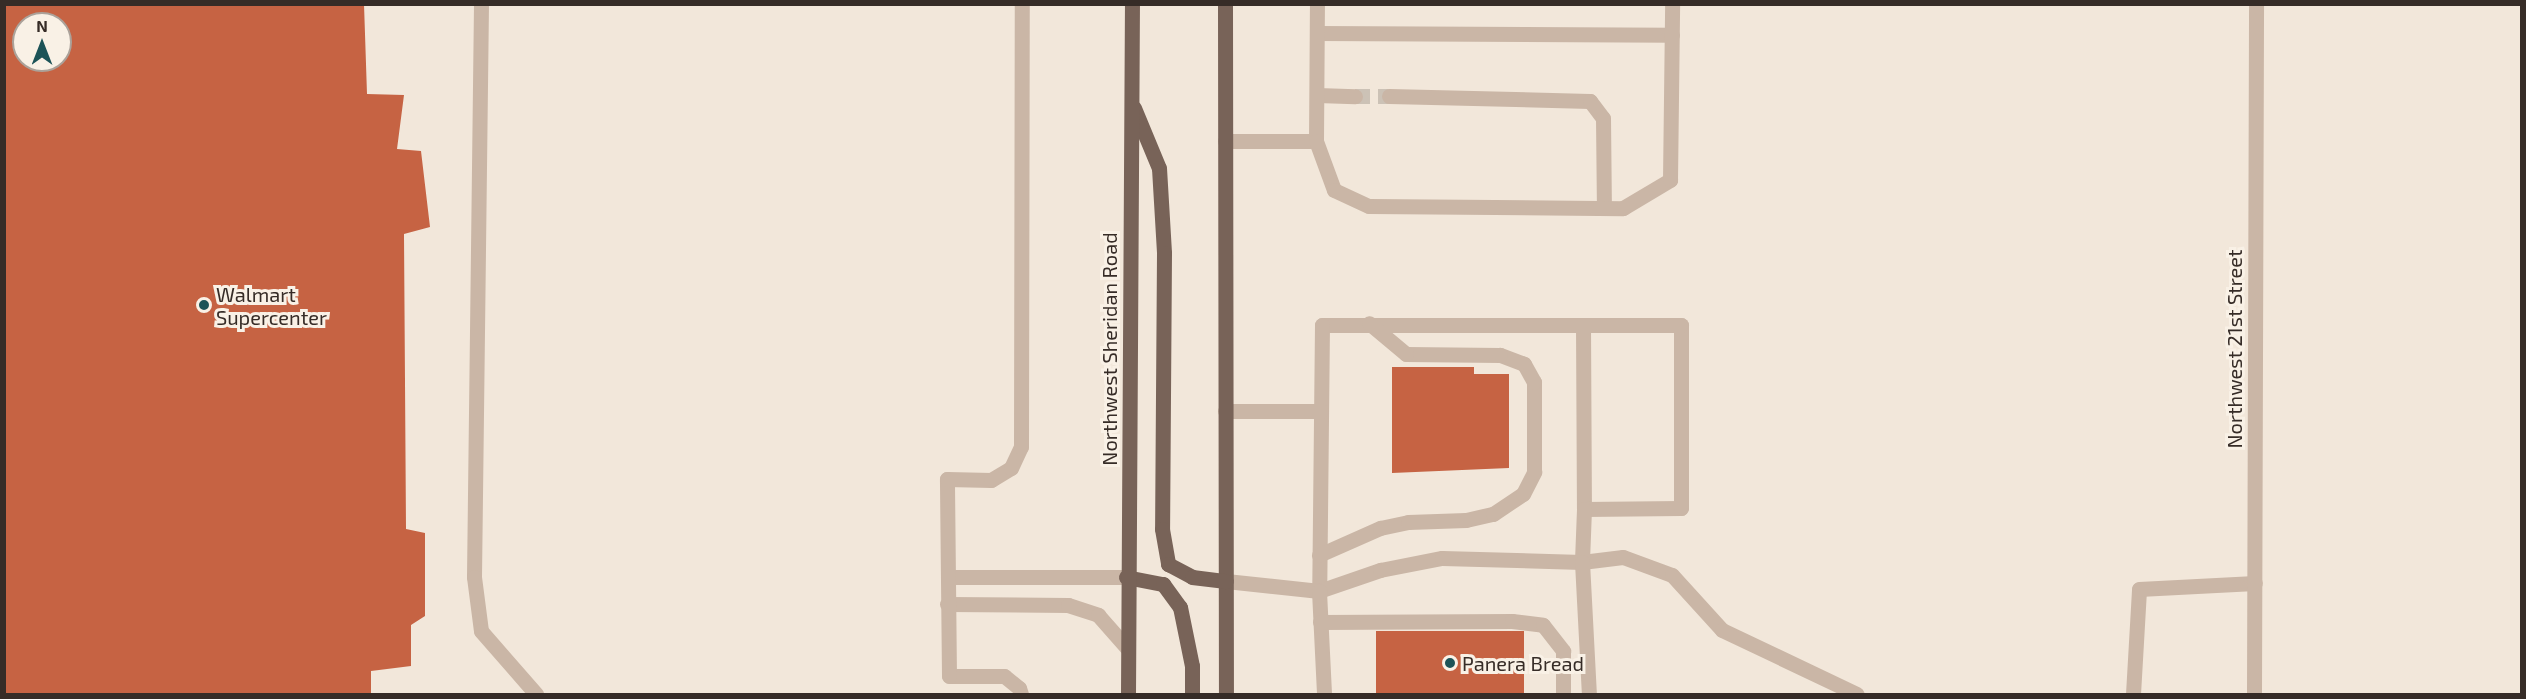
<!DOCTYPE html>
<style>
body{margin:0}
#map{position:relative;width:2526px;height:699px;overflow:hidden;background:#f2e7da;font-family:"Exo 2",sans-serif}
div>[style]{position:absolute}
.building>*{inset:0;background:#c66343;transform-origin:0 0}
.minor-tunnel>*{height:15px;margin-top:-7.5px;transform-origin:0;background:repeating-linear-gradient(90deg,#ccc2b6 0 15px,transparent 0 23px)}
.minor>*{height:15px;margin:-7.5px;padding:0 7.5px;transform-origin:7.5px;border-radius:7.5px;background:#cab6a6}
.major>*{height:15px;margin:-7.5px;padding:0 7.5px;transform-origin:7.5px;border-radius:7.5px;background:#786358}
.dots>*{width:16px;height:16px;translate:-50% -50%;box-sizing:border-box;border:3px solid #f9f1e6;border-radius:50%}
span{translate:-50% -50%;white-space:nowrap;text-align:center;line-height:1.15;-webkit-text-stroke:6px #f9f1e6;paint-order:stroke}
.poi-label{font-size:20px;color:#362c27}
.left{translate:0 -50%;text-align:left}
.street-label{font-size:20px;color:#362c27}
.frame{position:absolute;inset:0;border:6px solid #362c27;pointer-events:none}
.north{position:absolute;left:12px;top:12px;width:60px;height:60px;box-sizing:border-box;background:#f9f1e6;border:2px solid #aba29a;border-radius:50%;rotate:0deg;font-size:16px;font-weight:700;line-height:24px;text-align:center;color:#362c27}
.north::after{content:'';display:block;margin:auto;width:21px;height:27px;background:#1c5357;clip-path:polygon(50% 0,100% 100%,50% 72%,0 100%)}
</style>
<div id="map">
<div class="building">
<i style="clip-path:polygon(evenodd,4px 4px,364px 4px,367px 94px,404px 95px,397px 149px,421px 151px,430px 227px,404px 234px,406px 529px,425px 533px,425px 616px,411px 625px,411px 666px,371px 671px,371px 694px,4px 694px,4px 4px,24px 24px,60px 24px,60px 60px,24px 60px,24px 24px)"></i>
<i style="clip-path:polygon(1392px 367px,1474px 367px,1474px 374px,1509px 374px,1509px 468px,1392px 473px)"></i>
<i style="left:1376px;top:631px;width:148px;height:63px"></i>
</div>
<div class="minor-tunnel">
<i style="left:1355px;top:96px;width:34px"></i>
</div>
<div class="minor">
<i style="left:481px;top:4px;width:573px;rotate:90.7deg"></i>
<i style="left:474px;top:577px;width:54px;rotate:82.6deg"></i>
<i style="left:481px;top:631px;width:84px;rotate:48.9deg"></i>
<i style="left:1317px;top:33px;width:355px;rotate:0.3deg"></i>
<i style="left:1317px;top:95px;width:38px;rotate:2deg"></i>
<i style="left:1389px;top:96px;width:201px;rotate:1.4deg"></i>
<i style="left:1590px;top:101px;width:21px;rotate:53deg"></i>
<i style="left:1603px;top:118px;width:90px;rotate:89.4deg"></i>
<i style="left:1225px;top:141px;width:91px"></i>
<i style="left:1316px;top:141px;width:137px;rotate:-89.6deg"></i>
<i style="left:1316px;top:141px;width:52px;rotate:69.8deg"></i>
<i style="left:1334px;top:190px;width:38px;rotate:25deg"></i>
<i style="left:1369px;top:206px;width:254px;rotate:0.5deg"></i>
<i style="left:1623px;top:208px;width:55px;rotate:-30.8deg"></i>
<i style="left:1670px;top:180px;width:176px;rotate:-89.3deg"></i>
<i style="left:1583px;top:325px;width:184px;rotate:89.7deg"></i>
<i style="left:1584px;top:509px;width:97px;rotate:-0.6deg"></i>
<i style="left:1681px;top:508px;width:183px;rotate:-90deg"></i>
<i style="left:1681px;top:325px;width:359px;rotate:180deg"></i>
<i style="left:1322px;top:325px;width:266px;rotate:90.6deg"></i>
<i style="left:1319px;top:591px;width:65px;rotate:-19deg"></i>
<i style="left:1380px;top:570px;width:63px;rotate:-11deg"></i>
<i style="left:1442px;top:558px;width:140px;rotate:1.6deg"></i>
<i style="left:1582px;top:562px;width:41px;rotate:-7deg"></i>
<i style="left:1623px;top:557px;width:52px;rotate:20.2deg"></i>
<i style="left:1672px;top:575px;width:74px;rotate:47.7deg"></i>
<i style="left:1722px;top:630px;width:149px;rotate:25.4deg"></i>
<i style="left:1225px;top:411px;width:96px"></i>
<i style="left:1584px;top:509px;width:53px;rotate:92.2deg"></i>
<i style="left:1582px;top:562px;width:132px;rotate:87deg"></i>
<i style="left:1319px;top:555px;width:67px;rotate:-23.9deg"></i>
<i style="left:1380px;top:528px;width:29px;rotate:-12deg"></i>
<i style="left:1408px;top:522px;width:58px;rotate:-2deg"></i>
<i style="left:1466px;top:520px;width:28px;rotate:-13deg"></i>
<i style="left:1493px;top:514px;width:36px;rotate:-34deg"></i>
<i style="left:1523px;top:494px;width:25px;rotate:-63deg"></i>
<i style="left:1534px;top:472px;width:90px;rotate:-90deg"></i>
<i style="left:1534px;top:382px;width:21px;rotate:-119deg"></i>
<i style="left:1524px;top:364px;width:26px;rotate:-159deg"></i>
<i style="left:1500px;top:355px;width:94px;rotate:-179.4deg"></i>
<i style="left:1406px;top:354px;width:48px;rotate:-140deg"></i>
<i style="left:948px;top:577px;width:178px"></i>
<i style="left:1226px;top:581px;width:94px;rotate:6.1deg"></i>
<i style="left:1319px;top:591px;width:103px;rotate:87.2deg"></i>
<i style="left:947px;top:604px;width:121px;rotate:0.5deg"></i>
<i style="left:1068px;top:605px;width:32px;rotate:18deg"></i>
<i style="left:1098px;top:615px;width:45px;rotate:48.6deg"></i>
<i style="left:1320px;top:622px;width:192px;rotate:-0.3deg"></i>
<i style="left:1512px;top:621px;width:31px;rotate:7deg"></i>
<i style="left:1543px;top:625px;width:33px;rotate:52deg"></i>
<i style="left:1563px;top:651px;width:43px;rotate:90deg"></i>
<i style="left:1021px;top:694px;width:6px;rotate:-108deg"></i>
<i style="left:1019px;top:688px;width:19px;rotate:-141deg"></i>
<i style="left:1004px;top:676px;width:55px;rotate:180deg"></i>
<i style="left:949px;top:676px;width:197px;rotate:-90.6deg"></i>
<i style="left:947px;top:479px;width:44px;rotate:1.3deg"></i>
<i style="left:991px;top:480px;width:23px;rotate:-31deg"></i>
<i style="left:1011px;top:468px;width:23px;rotate:-65deg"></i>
<i style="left:1021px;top:447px;width:443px;rotate:-89.9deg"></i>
<i style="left:2133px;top:694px;width:105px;rotate:-86.7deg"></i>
<i style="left:2139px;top:589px;width:116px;rotate:-3deg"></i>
<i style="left:2254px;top:694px;width:690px;rotate:-89.83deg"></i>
</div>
<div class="major">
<i style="left:1225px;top:4px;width:690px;rotate:89.92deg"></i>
<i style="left:1134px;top:108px;width:65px;rotate:67.4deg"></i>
<i style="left:1159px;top:168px;width:85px;rotate:86.6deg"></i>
<i style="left:1164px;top:253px;width:276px;rotate:90.4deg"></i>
<i style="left:1162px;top:529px;width:36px;rotate:80deg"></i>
<i style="left:1168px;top:564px;width:27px;rotate:28deg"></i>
<i style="left:1192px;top:577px;width:34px;rotate:7deg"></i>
<i style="left:1126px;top:577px;width:38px;rotate:11deg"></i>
<i style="left:1163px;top:584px;width:29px;rotate:54deg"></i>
<i style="left:1180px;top:607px;width:60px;rotate:78.5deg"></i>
<i style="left:1192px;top:666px;width:28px;rotate:90deg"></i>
<i style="left:1128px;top:694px;width:690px;rotate:-89.67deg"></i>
</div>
<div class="dots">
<i style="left:204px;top:305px;background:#1c5357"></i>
<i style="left:1450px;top:663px;background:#1c5357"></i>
</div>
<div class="poi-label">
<span class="left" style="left:216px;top:306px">Walmart<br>Supercenter</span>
<span class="left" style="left:1462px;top:663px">Panera Bread</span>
</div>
<div class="street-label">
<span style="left:1109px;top:349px;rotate:-90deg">Northwest Sheridan Road</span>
<span style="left:2234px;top:349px;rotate:-90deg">Northwest 21st Street</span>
</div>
<div class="frame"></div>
<div class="north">N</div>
</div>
